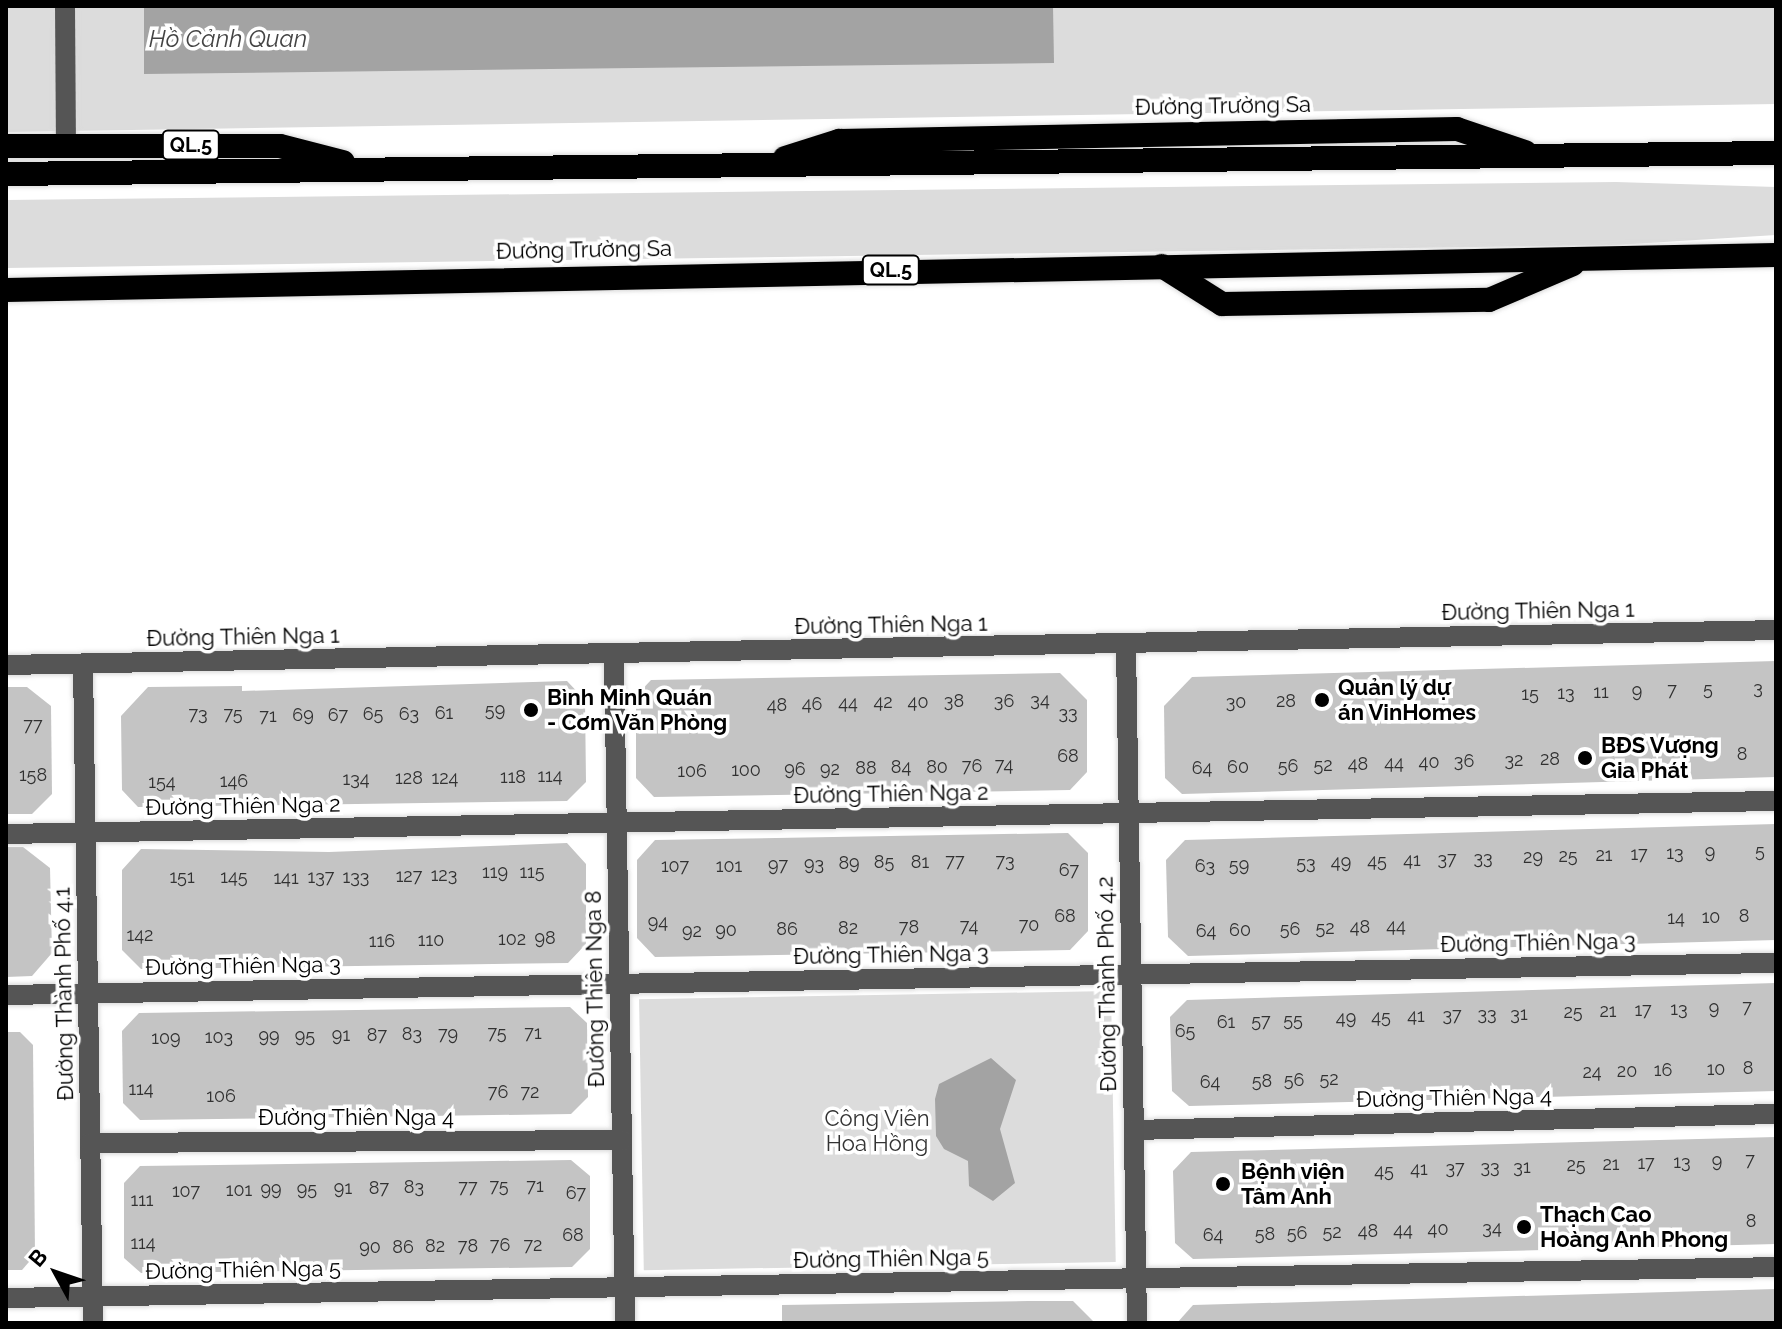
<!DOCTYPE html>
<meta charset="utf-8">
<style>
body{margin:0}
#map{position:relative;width:1782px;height:1329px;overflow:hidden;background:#fff;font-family:Raleway,sans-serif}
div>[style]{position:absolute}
.green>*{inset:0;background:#dcdcdc;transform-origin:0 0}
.water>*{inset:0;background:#a3a3a3}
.building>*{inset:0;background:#c4c4c4}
.roads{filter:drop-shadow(0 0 2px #dbdbdb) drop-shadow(0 0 2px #dbdbdb)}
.minor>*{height:20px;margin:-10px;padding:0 10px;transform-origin:10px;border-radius:10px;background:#555}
.highway>*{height:24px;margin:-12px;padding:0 12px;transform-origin:12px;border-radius:12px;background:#000}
.dots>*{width:22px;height:22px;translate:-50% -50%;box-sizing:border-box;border:4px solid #fff;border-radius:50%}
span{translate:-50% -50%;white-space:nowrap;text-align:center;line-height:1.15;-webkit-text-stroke:7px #fff;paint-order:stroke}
.number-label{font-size:18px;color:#313131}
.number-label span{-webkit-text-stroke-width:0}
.shield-label span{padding:2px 6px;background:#fff;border:2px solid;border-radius:6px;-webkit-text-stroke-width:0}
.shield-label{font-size:20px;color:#000;font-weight:700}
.street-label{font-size:22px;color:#000}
.poi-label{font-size:22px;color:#000;font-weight:700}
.left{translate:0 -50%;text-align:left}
.park-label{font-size:22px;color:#333}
.water-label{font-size:24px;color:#444;font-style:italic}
.frame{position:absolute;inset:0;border:8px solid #000;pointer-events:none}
.north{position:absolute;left:16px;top:1233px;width:80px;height:80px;-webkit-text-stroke:6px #fff;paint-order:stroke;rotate:310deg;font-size:22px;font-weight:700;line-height:32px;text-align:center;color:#000}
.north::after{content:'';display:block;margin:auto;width:28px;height:36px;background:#000;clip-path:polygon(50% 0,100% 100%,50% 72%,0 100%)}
</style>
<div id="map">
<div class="green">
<i style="clip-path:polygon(6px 6px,1776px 6px,1776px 104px,6px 132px)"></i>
<i style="clip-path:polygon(1616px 182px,1776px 187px,1776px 235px,1616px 245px,6px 268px,6px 200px)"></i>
<i style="left:1111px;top:991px;width:271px;height:472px;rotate:89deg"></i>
</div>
<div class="water">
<i style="clip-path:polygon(144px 6px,1053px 6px,1054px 63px,144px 74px)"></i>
<i style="clip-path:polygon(991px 1058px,1016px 1080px,1000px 1129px,1015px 1183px,993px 1201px,969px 1186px,968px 1161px,944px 1149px,936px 1136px,935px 1099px,939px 1084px)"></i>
</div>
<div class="building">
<i style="clip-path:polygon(1776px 661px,1776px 777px,1182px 794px,1165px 778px,1164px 706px,1192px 677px)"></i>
<i style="clip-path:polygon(1060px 673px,1087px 700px,1087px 772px,1070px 790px,654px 797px,636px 778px,636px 696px,651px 680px)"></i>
<i style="clip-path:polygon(567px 681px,585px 700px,586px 782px,567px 801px,138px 807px,122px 790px,121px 716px,148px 687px,242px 686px,242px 691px)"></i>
<i style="clip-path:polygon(6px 687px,27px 687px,51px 706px,52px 794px,32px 814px,6px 814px)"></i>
<i style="clip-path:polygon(1776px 824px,1776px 940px,1188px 956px,1168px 937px,1166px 860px,1185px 840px)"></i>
<i style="clip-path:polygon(1068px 833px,1088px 853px,1088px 931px,1070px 950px,655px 957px,637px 938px,637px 860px,655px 840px)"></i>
<i style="clip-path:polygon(567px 843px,586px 864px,586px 944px,568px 963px,141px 969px,122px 950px,122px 870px,141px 849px,329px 852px)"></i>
<i style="clip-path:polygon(6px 847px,23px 847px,50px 868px,52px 953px,32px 976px,6px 977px)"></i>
<i style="clip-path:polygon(1776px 983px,1776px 1091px,1189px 1106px,1172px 1091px,1170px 1017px,1187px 1000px)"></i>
<i style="clip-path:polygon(570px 1007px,587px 1023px,588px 1097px,571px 1114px,140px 1120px,123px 1103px,122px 1031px,139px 1013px)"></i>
<i style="clip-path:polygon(6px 1032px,20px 1032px,33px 1045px,35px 1255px,22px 1270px,6px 1270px)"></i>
<i style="clip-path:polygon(1776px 1137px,1776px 1244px,1193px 1259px,1175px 1243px,1173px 1171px,1191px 1152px)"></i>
<i style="clip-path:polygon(571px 1160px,590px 1176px,590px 1249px,572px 1267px,141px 1273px,124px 1258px,124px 1183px,140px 1166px)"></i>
<i style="clip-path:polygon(1776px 1289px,1776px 1323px,1177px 1323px,1193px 1305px)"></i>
<i style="clip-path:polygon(1028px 1301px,1073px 1301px,1095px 1323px,782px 1323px,782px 1305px)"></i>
</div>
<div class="roads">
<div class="minor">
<i style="left:65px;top:6px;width:139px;rotate:89.6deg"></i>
<i style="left:1126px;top:645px;width:678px;rotate:89.07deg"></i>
<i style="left:614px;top:655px;width:668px;rotate:89.06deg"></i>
<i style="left:83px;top:664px;width:659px;rotate:89.13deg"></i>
<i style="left:6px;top:665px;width:1770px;rotate:-1.13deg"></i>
<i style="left:6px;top:834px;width:1770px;rotate:-1.07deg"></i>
<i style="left:6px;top:995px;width:1770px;rotate:-1.04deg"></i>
<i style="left:1134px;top:1130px;width:642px;rotate:-1.43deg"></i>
<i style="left:90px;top:1143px;width:532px;rotate:-0.32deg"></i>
<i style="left:6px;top:1298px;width:1770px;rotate:-1deg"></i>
</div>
<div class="highway">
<i style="left:6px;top:146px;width:274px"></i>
<i style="left:280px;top:146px;width:65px;rotate:14.3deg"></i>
<i style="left:785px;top:158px;width:57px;rotate:-17.5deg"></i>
<i style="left:839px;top:141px;width:618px;rotate:-1.11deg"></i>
<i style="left:1457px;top:129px;width:72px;rotate:18.7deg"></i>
<i style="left:6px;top:174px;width:1770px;rotate:-0.68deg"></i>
<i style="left:1162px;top:266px;width:71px;rotate:32.3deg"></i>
<i style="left:1222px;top:304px;width:267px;rotate:-0.9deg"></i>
<i style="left:1489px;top:300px;width:91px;rotate:-23.2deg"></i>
<i style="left:6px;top:290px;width:1770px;rotate:-1.13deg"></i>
</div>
</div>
<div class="dots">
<i style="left:1322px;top:700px;background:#000"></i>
<i style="left:531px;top:710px;background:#000"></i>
<i style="left:1585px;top:758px;background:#000"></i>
<i style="left:1223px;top:1184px;background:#000"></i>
<i style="left:1524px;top:1227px;background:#000"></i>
</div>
<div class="number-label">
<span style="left:1758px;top:688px">3</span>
<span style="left:1708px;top:689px">5</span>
<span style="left:1672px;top:690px">7</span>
<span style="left:1637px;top:691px">9</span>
<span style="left:1601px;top:692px">11</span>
<span style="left:1566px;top:693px">13</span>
<span style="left:1530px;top:694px">15</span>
<span style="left:1040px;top:700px">34</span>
<span style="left:954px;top:701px">38</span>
<span style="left:1004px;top:701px">36</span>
<span style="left:1286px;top:701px">28</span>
<span style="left:883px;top:702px">42</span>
<span style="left:918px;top:702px">40</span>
<span style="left:1236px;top:702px">30</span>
<span style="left:848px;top:703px">44</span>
<span style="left:812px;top:704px">46</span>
<span style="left:777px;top:705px">48</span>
<span style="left:495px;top:710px">59</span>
<span style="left:444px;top:713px">61</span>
<span style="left:1068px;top:713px">33</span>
<span style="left:198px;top:714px">73</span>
<span style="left:233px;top:714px">75</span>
<span style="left:373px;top:714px">65</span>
<span style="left:409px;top:714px">63</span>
<span style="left:303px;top:715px">69</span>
<span style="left:338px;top:715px">67</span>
<span style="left:268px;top:716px">71</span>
<span style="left:33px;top:725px">77</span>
<span style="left:1742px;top:754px">8</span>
<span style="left:1068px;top:756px">68</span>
<span style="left:1550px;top:759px">28</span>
<span style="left:1514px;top:760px">32</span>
<span style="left:1464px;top:761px">36</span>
<span style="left:1429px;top:762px">40</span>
<span style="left:1394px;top:763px">44</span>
<span style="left:1358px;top:764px">48</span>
<span style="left:1004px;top:765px">74</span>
<span style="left:1323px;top:765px">52</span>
<span style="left:972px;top:766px">76</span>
<span style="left:1288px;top:766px">56</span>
<span style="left:901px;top:767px">84</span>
<span style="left:937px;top:767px">80</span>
<span style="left:1238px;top:767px">60</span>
<span style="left:866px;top:768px">88</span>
<span style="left:1202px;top:768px">64</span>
<span style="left:795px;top:769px">96</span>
<span style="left:830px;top:769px">92</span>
<span style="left:746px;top:770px">100</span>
<span style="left:692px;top:771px">106</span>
<span style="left:33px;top:775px">158</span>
<span style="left:550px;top:776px">114</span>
<span style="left:513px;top:777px">118</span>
<span style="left:409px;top:778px">128</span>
<span style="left:445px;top:778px">124</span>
<span style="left:356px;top:779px">134</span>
<span style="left:234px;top:781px">146</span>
<span style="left:162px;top:782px">154</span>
<span style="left:1760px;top:851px">5</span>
<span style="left:1710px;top:852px">9</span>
<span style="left:1675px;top:853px">13</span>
<span style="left:1639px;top:854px">17</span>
<span style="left:1604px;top:855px">21</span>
<span style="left:1568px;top:856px">25</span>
<span style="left:1533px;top:857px">29</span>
<span style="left:1483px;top:858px">33</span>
<span style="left:1447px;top:859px">37</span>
<span style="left:1412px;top:860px">41</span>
<span style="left:955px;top:861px">77</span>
<span style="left:1005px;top:861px">73</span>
<span style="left:1377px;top:861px">45</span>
<span style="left:884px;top:862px">85</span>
<span style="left:920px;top:862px">81</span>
<span style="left:1341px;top:862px">49</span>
<span style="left:849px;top:863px">89</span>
<span style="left:1306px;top:863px">53</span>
<span style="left:814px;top:864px">93</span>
<span style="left:778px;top:865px">97</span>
<span style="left:1239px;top:865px">59</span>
<span style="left:675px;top:866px">107</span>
<span style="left:729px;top:866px">101</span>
<span style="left:1205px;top:866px">63</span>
<span style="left:1069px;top:870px">67</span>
<span style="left:495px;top:872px">119</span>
<span style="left:532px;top:872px">115</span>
<span style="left:444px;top:875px">123</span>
<span style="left:409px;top:876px">127</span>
<span style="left:182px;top:877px">151</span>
<span style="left:234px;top:877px">145</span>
<span style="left:321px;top:877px">137</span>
<span style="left:356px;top:877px">133</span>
<span style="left:286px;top:878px">141</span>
<span style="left:1065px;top:916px">68</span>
<span style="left:1744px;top:916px">8</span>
<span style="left:1711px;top:917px">10</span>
<span style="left:1676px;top:918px">14</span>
<span style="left:658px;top:922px">94</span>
<span style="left:1029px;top:925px">70</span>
<span style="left:969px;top:926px">74</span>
<span style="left:1396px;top:926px">44</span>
<span style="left:909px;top:927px">78</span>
<span style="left:1360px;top:927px">48</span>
<span style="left:848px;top:928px">82</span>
<span style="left:1325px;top:928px">52</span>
<span style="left:787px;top:929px">86</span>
<span style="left:1290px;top:929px">56</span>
<span style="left:726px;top:930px">90</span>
<span style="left:1240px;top:930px">60</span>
<span style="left:692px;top:931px">92</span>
<span style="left:1206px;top:931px">64</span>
<span style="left:140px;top:935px">142</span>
<span style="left:545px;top:938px">98</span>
<span style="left:512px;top:939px">102</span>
<span style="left:431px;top:940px">110</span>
<span style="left:382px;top:941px">116</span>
<span style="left:1747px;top:1007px">7</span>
<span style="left:1714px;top:1008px">9</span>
<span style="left:1679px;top:1009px">13</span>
<span style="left:1643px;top:1010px">17</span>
<span style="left:1608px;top:1011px">21</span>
<span style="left:1573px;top:1012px">25</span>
<span style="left:1487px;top:1014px">33</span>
<span style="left:1519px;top:1014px">31</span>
<span style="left:1452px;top:1015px">37</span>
<span style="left:1416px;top:1016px">41</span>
<span style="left:1381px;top:1017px">45</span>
<span style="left:1346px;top:1018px">49</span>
<span style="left:1293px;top:1020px">55</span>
<span style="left:1261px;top:1021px">57</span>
<span style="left:1226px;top:1022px">61</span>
<span style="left:1185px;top:1031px">65</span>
<span style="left:497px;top:1033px">75</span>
<span style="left:533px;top:1033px">71</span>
<span style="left:412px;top:1034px">83</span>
<span style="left:448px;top:1034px">79</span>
<span style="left:341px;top:1035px">91</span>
<span style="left:377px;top:1035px">87</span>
<span style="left:269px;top:1036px">99</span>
<span style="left:305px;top:1036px">95</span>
<span style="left:219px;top:1037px">103</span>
<span style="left:166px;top:1038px">109</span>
<span style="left:1748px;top:1068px">8</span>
<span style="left:1716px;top:1069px">10</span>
<span style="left:1663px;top:1070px">16</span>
<span style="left:1627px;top:1071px">20</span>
<span style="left:1592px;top:1072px">24</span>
<span style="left:1329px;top:1079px">52</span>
<span style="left:1294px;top:1080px">56</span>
<span style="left:1262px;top:1081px">58</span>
<span style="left:1210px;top:1082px">64</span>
<span style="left:141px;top:1089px">114</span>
<span style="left:498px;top:1092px">76</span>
<span style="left:530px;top:1092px">72</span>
<span style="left:221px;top:1096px">106</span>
<span style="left:1750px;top:1160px">7</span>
<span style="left:1717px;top:1161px">9</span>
<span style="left:1682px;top:1162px">13</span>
<span style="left:1646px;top:1163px">17</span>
<span style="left:1611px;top:1164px">21</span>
<span style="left:1576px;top:1165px">25</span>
<span style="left:1490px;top:1167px">33</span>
<span style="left:1522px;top:1167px">31</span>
<span style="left:1455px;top:1168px">37</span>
<span style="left:1419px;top:1169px">41</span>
<span style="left:1384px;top:1171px">45</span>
<span style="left:499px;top:1186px">75</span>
<span style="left:535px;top:1186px">71</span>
<span style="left:414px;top:1187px">83</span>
<span style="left:468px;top:1187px">77</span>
<span style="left:343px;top:1188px">91</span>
<span style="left:379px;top:1188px">87</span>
<span style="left:271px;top:1189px">99</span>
<span style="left:307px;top:1189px">95</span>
<span style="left:239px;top:1190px">101</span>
<span style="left:186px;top:1191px">107</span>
<span style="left:576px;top:1193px">67</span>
<span style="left:142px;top:1200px">111</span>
<span style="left:1751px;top:1221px">8</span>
<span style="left:1492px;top:1228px">34</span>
<span style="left:1438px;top:1229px">40</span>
<span style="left:1403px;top:1230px">44</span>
<span style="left:1368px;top:1231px">48</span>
<span style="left:1332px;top:1232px">52</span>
<span style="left:1297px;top:1233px">56</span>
<span style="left:1265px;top:1234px">58</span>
<span style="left:573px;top:1235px">68</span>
<span style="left:1213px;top:1235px">64</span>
<span style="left:143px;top:1243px">114</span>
<span style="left:500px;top:1245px">76</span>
<span style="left:533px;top:1245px">72</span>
<span style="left:435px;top:1246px">82</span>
<span style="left:468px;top:1246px">78</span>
<span style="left:370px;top:1247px">90</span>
<span style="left:403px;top:1247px">86</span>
</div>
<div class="shield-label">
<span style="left:191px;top:145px">QL.5</span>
<span style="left:891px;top:270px">QL.5</span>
</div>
<div class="street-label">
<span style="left:1223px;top:106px;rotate:-1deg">Đường Trường Sa</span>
<span style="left:584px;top:250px;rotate:-1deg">Đường Trường Sa</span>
<span style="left:1538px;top:611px;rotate:-1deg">Đường Thiên Nga 1</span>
<span style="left:891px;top:625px;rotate:-1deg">Đường Thiên Nga 1</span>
<span style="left:243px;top:637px;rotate:-1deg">Đường Thiên Nga 1</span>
<span style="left:891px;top:794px;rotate:-1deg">Đường Thiên Nga 2</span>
<span style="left:243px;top:806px;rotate:-1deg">Đường Thiên Nga 2</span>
<span style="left:1538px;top:943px;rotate:-1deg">Đường Thiên Nga 3</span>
<span style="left:891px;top:955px;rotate:-1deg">Đường Thiên Nga 3</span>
<span style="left:243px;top:966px;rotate:-1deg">Đường Thiên Nga 3</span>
<span style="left:1107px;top:984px;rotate:-91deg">Đường Thành Phố 4.2</span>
<span style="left:595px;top:989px;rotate:-91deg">Đường Thiên Nga 8</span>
<span style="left:64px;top:994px;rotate:-91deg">Đường Thành Phố 4.1</span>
<span style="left:1454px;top:1098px;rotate:-1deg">Đường Thiên Nga 4</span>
<span style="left:356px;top:1118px">Đường Thiên Nga 4</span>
<span style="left:891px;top:1259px;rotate:-1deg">Đường Thiên Nga 5</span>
<span style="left:243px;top:1270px;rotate:-1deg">Đường Thiên Nga 5</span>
</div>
<div class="poi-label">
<span class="left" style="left:1338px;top:700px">Quản lý dự<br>án VinHomes</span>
<span class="left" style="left:547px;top:710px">Bình Minh Quán<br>- Cơm Văn Phòng</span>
<span class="left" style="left:1601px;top:758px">BĐS Vượng<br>Gia Phát</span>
<span class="left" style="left:1241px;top:1184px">Bệnh viện<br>Tâm Anh</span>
<span class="left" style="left:1540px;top:1227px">Thạch Cao<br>Hoàng Anh Phong</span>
</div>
<div class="park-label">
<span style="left:877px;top:1131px">Công Viên<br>Hoa Hồng</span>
</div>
<div class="water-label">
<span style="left:228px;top:39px">Hồ Cảnh Quan</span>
</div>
<div class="frame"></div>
<div class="north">B</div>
</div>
